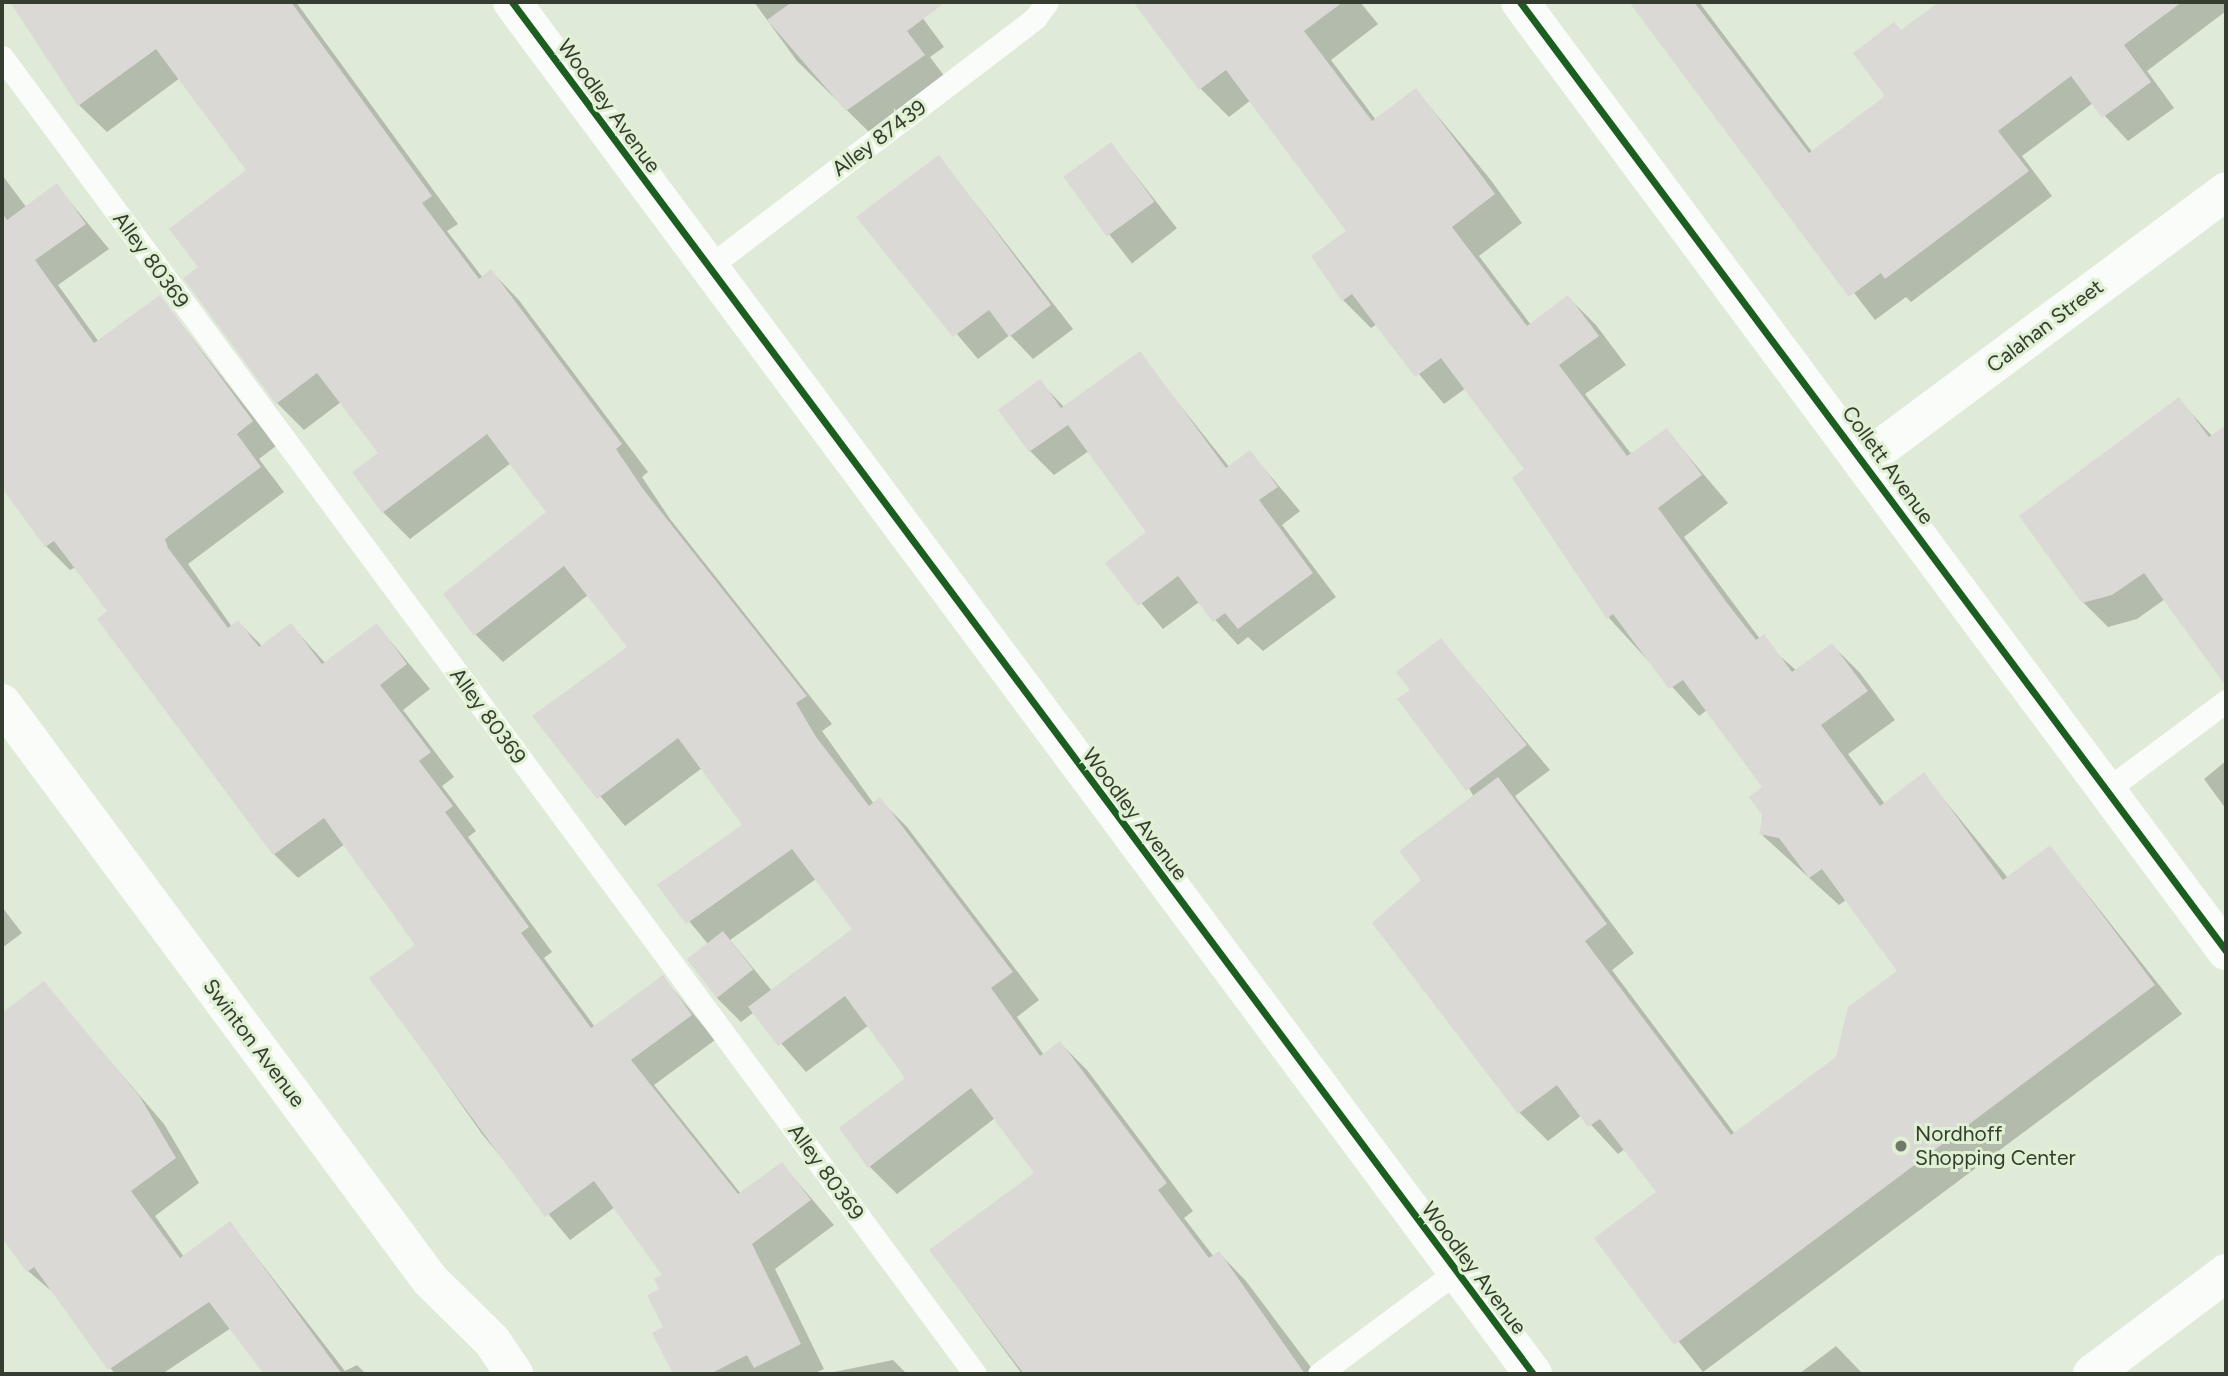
<!DOCTYPE html>
<style>
body{margin:0}
#map{position:relative;width:2228px;height:1376px;overflow:hidden;background:#e0ead9;font-family:Figtree,sans-serif}
div>[style]{position:absolute}
.shadow>*{inset:0;background:#0003;transform-origin:0 0}
.building>*{inset:0;background:#dad9d6;transform-origin:0 0}
.service>*{height:23px;margin:-11.5px;padding:0 11.5px;transform-origin:11.5px;border-radius:11.5px;background:#fafcf9}
.minor>*{height:38px;margin:-19px;padding:0 19px;transform-origin:19px;border-radius:19px;background:#fafcf9}
.primary>*{height:38px;margin:-19px;padding:0 19px;transform-origin:19px;border-radius:19px;background:#fafcf9}
.cycleway>*{height:7px;margin:-3.5px;padding:0 3.5px;transform-origin:3.5px;border-radius:3.5px;background:#1b5e20}
.dots>*{width:19px;height:19px;translate:-50% -50%;box-sizing:border-box;border:4px solid #dff0d3;border-radius:50%}
span{translate:-50% -50%;white-space:nowrap;text-align:center;line-height:1.15;-webkit-text-stroke:6px #dff0d3;paint-order:stroke}
.street-label{font-size:21px;color:#353c30}
.poi-label{font-size:21px;color:#353c30}
.left{translate:0 -50%;text-align:left}
.frame{position:absolute;inset:0;border:4px solid #353c30;pointer-events:none}
</style>
<div id="map">
<div class="shadow">
<i style="clip-path:polygon(evenodd,11px 2px,296px 2px,458px 224px,447px 231px,483px 278px,491px 271px,518px 299px,648px 472px,642px 477px,670px 519px,832px 724px,822px 731px,874px 804px,880px 800px,907px 827px,1039px 1000px,1017px 1017px,1044px 1055px,1060px 1043px,1087px 1070px,1193px 1211px,1184px 1218px,1214px 1257px,1219px 1253px,1246px 1281px,1316px 1374px,1022px 1374px,931px 1251px,1037px 1174px,995px 1118px,897px 1194px,870px 1167px,908px 1078px,869px 1025px,806px 1072px,754px 1012px,741px 1022px,716px 997px,708px 944px,660px 886px,745px 826px,702px 768px,625px 826px,535px 717px,629px 648px,588px 595px,503px 662px,475px 634px,548px 512px,511px 463px,410px 539px,383px 512px,380px 454px,341px 402px,304px 430px,277px 403px,201px 267px,249px 170px,180px 78px,107px 132px,79px 105px,11px 2px,816px 879px,854px 929px,772px 991px,730px 940px,816px 879px)"></i>
<i style="clip-path:polygon(754px 2px,942px 2px,922px 17px,944px 47px,930px 57px,948px 81px,871px 134px,797px 61px)"></i>
<i style="clip-path:polygon(1163px 2px,1360px 2px,1378px 24px,1331px 60px,1376px 120px,1416px 90px,1490px 179px,1522px 223px,1479px 256px,1531px 325px,1568px 297px,1596px 325px,1626px 365px,1585px 394px,1632px 455px,1666px 430px,1728px 503px,1684px 537px,1760px 639px,1797px 671px,1832px 645px,1860px 673px,1895px 720px,1848px 754px,1885px 804px,1924px 775px,2008px 878px,2050px 847px,2182px 1014px,1703px 1372px,1597px 1239px,1658px 1193px,1625px 1149px,1618px 1154px,1582px 1115px,1548px 1141px,1520px 1113px,1424px 881px,1474px 797px,1412px 690px,1441px 640px,1550px 770px,1515px 796px,1634px 953px,1612px 970px,1735px 1134px,1837px 1058px,1899px 972px,1847px 899px,1839px 905px,1761px 834px,1765px 788px,1707px 710px,1699px 716px,1609px 618px,1515px 478px,1526px 469px,1466px 388px,1444px 404px,1377px 324px,1371px 328px,1343px 300px,1348px 231px,1251px 100px,1229px 117px,1201px 89px,1146px 16px)"></i>
<i style="clip-path:polygon(1630px 2px,1699px 2px,1813px 153px,1888px 96px,1902px 32px,1943px 2px,2226px 2px,2226px 11px,2147px 71px,2174px 108px,2128px 141px,2093px 103px,2022px 156px,2052px 196px,1911px 302px,1906px 297px,1875px 320px)"></i>
<i style="left:1111px;top:144px;width:107px;height:57px;rotate:52deg"></i>
<i style="clip-path:polygon(939px 157px,1073px 329px,1033px 359px,1010px 335px,978px 359px,859px 218px)"></i>
<i style="clip-path:polygon(2px 175px,27px 208px,57px 186px,109px 249px,58px 285px,99px 342px,160px 297px,276px 446px,259px 459px,284px 492px,188px 564px,232px 627px,238px 622px,262px 646px,291px 625px,326px 664px,377px 625px,430px 689px,403px 710px,454px 777px,442px 786px,476px 831px,468px 837px,552px 952px,544px 958px,595px 1027px,663px 977px,715px 1040px,654px 1085px,741px 1194px,782px 1164px,834px 1225px,775px 1269px,824px 1369px,813px 1374px,675px 1374px,654px 1334px,666px 1327px,664px 1276px,615px 1207px,570px 1240px,482px 1134px,372px 978px,417px 945px,345px 844px,298px 878px,274px 854px,110px 612px,76px 567px,70px 570px,46px 546px,2px 487px)"></i>
<i style="clip-path:polygon(1139px 354px,1230px 468px,1250px 452px,1300px 511px,1282px 525px,1336px 597px,1263px 651px,1248px 637px,1238px 645px,1199px 602px,1163px 629px,1108px 563px,1148px 533px,1089px 451px,1054px 475px,1030px 451px,1040px 382px,1065px 408px)"></i>
<i style="clip-path:polygon(2179px 400px,2213px 437px,2220px 432px,2226px 439px,2226px 680px,2165px 599px,2137px 619px,2108px 627px,2083px 602px)"></i>
<i style="clip-path:polygon(2226px 761px,2226px 809px,2204px 779px)"></i>
<i style="clip-path:polygon(2px 907px,22px 933px,2px 948px)"></i>
<i style="clip-path:polygon(44px 984px,164px 1124px,199px 1183px,155px 1216px,184px 1257px,230px 1223px,345px 1371px,357px 1365px,366px 1374px,265px 1374px,231px 1328px,162px 1374px,115px 1374px,55px 1294px,28px 1271px,2px 1235px,2px 1225px,20px 1211px,2px 1186px,2px 1015px)"></i>
<i style="clip-path:polygon(1836px 1346px,1863px 1374px,1799px 1374px)"></i>
<i style="clip-path:polygon(893px 1360px,907px 1374px,835px 1374px,834px 1372px)"></i>
</div>
<div class="building">
<i style="clip-path:polygon(10px 2px,291px 2px,432px 196px,422px 203px,479px 279px,491px 269px,622px 444px,616px 449px,643px 489px,807px 696px,796px 703px,816px 737px,869px 806px,880px 797px,1013px 972px,991px 988px,1040px 1056px,1060px 1041px,1167px 1183px,1158px 1190px,1209px 1258px,1219px 1251px,1305px 1374px,1024px 1374px,929px 1250px,1034px 1173px,971px 1088px,868px 1168px,839px 1128px,905px 1078px,845px 996px,778px 1046px,748px 1007px,852px 929px,792px 849px,686px 924px,657px 885px,742px 825px,678px 738px,597px 799px,532px 716px,627px 647px,564px 566px,474px 636px,443px 594px,546px 512px,487px 434px,382px 513px,352px 472px,378px 453px,317px 373px,276px 404px,183px 278px,198px 267px,169px 229px,246px 170px,156px 49px,78px 106px)"></i>
<i style="clip-path:polygon(792px 2px,946px 2px,907px 31px,925px 55px,846px 111px,767px 20px)"></i>
<i style="clip-path:polygon(1133px 2px,1343px 2px,1304px 31px,1372px 121px,1416px 88px,1462px 149px,1495px 194px,1452px 227px,1527px 326px,1568px 295px,1599px 336px,1559px 365px,1627px 456px,1667px 428px,1702px 475px,1658px 508px,1727px 603px,1756px 640px,1764px 634px,1792px 672px,1832px 643px,1868px 691px,1821px 725px,1880px 806px,1924px 772px,2003px 880px,2050px 845px,2155px 985px,1674px 1345px,1594px 1238px,1656px 1192px,1600px 1119px,1588px 1127px,1557px 1085px,1518px 1114px,1372px 923px,1421px 880px,1399px 851px,1498px 777px,1607px 924px,1585px 941px,1731px 1135px,1836px 1057px,1848px 1007px,1897px 971px,1822px 869px,1809px 878px,1779px 838px,1759px 834px,1763px 816px,1749px 797px,1762px 787px,1683px 680px,1669px 689px,1613px 614px,1607px 619px,1512px 478px,1524px 469px,1441px 358px,1415px 377px,1352px 294px,1342px 301px,1311px 256px,1346px 231px,1226px 70px,1199px 90px)"></i>
<i style="clip-path:polygon(1629px 2px,1694px 2px,1809px 153px,1885px 96px,1853px 53px,1894px 22px,1901px 30px,1939px 2px,2182px 2px,2124px 45px,2151px 82px,2102px 118px,2071px 76px,1998px 131px,2029px 171px,1885px 279px,1881px 273px,1849px 297px)"></i>
<i style="left:1111px;top:142px;width:74px;height:59px;rotate:54deg"></i>
<i style="clip-path:polygon(939px 155px,1051px 305px,1009px 337px,989px 310px,953px 337px,856px 217px)"></i>
<i style="clip-path:polygon(57px 183px,86px 224px,35px 260px,94px 343px,160px 295px,253px 421px,237px 434px,261px 467px,165px 539px,168px 548px,228px 628px,238px 620px,259px 647px,291px 623px,322px 664px,377px 623px,407px 664px,380px 685px,431px 752px,419px 761px,453px 806px,445px 812px,529px 927px,521px 933px,591px 1028px,663px 975px,692px 1015px,631px 1060px,738px 1194px,782px 1162px,811px 1200px,752px 1244px,801px 1344px,754px 1368px,747px 1355px,710px 1374px,673px 1374px,652px 1333px,663px 1327px,647px 1295px,659px 1289px,654px 1279px,662px 1275px,594px 1181px,545px 1217px,369px 978px,415px 945px,324px 818px,273px 855px,97px 619px,107px 611px,54px 541px,45px 547px,2px 488px,2px 213px,7px 220px)"></i>
<i style="clip-path:polygon(1140px 351px,1226px 468px,1250px 450px,1278px 487px,1259px 500px,1313px 573px,1238px 629px,1225px 613px,1213px 622px,1178px 576px,1138px 606px,1105px 563px,1146px 532px,1068px 425px,1029px 452px,998px 410px,1040px 379px,1061px 408px)"></i>
<i style="clip-path:polygon(2179px 397px,2209px 437px,2226px 425px,2226px 686px,2144px 573px,2112px 595px,2082px 603px,2019px 516px)"></i>
<i style="clip-path:polygon(1441px 638px,1527px 745px,1466px 791px,1397px 699px,1410px 690px,1396px 672px)"></i>
<i style="left:723px;top:931px;width:49px;height:46px;rotate:52deg"></i>
<i style="clip-path:polygon(44px 981px,140px 1097px,176px 1158px,131px 1191px,180px 1258px,230px 1221px,342px 1374px,264px 1374px,209px 1302px,108px 1370px,34px 1267px,27px 1272px,2px 1238px,2px 1013px)"></i>
</div>
<div class="service">
<i style="left:2px;top:57px;width:1637px;rotate:53.54deg"></i>
<i style="left:706px;top:269px;width:414px;rotate:-37.3deg"></i>
<i style="left:1035px;top:18px;width:20px;rotate:-53deg"></i>
<i style="left:2105px;top:791px;width:151px;rotate:-36.6deg"></i>
<i style="left:1319px;top:1374px;width:171px;rotate:-36.7deg"></i>
</div>
<div class="minor">
<i style="left:1520px;top:2px;width:1183px;rotate:53.35deg"></i>
<i style="left:1863px;top:461px;width:452px;rotate:-36.6deg"></i>
<i style="left:2px;top:703px;width:718px;rotate:53.43deg"></i>
<i style="left:430px;top:1280px;width:87px;rotate:44.5deg"></i>
<i style="left:492px;top:1341px;width:40px;rotate:56deg"></i>
</div>
<div class="primary">
<i style="left:512px;top:2px;width:1710px;rotate:53.34deg"></i>
<i style="left:2092px;top:1374px;width:168px;rotate:-37deg"></i>
</div>
<div class="cycleway">
<i style="left:512px;top:2px;width:1710px;rotate:53.34deg"></i>
<i style="left:1520px;top:2px;width:1183px;rotate:53.35deg"></i>
</div>
<div class="dots">
<i style="left:1901px;top:1146px;background:#71796b"></i>
</div>
<div class="street-label">
<span style="left:609px;top:106px;rotate:54deg">Woodley Avenue</span>
<span style="left:879px;top:138px;rotate:-37deg">Alley 87439</span>
<span style="left:151px;top:260px;rotate:54deg">Alley 80369</span>
<span style="left:2045px;top:326px;rotate:-37deg">Calahan Street</span>
<span style="left:1888px;top:465px;rotate:54deg">Collett Avenue</span>
<span style="left:488px;top:716px;rotate:54deg">Alley 80369</span>
<span style="left:1135px;top:814px;rotate:53deg">Woodley Avenue</span>
<span style="left:254px;top:1043px;rotate:53deg">Swinton Avenue</span>
<span style="left:826px;top:1172px;rotate:54deg">Alley 80369</span>
<span style="left:1474px;top:1268px;rotate:53deg">Woodley Avenue</span>
</div>
<div class="poi-label">
<span class="left" style="left:1915px;top:1146px">Nordhoff<br>Shopping Center</span>
</div>
<div class="frame"></div>
</div>
